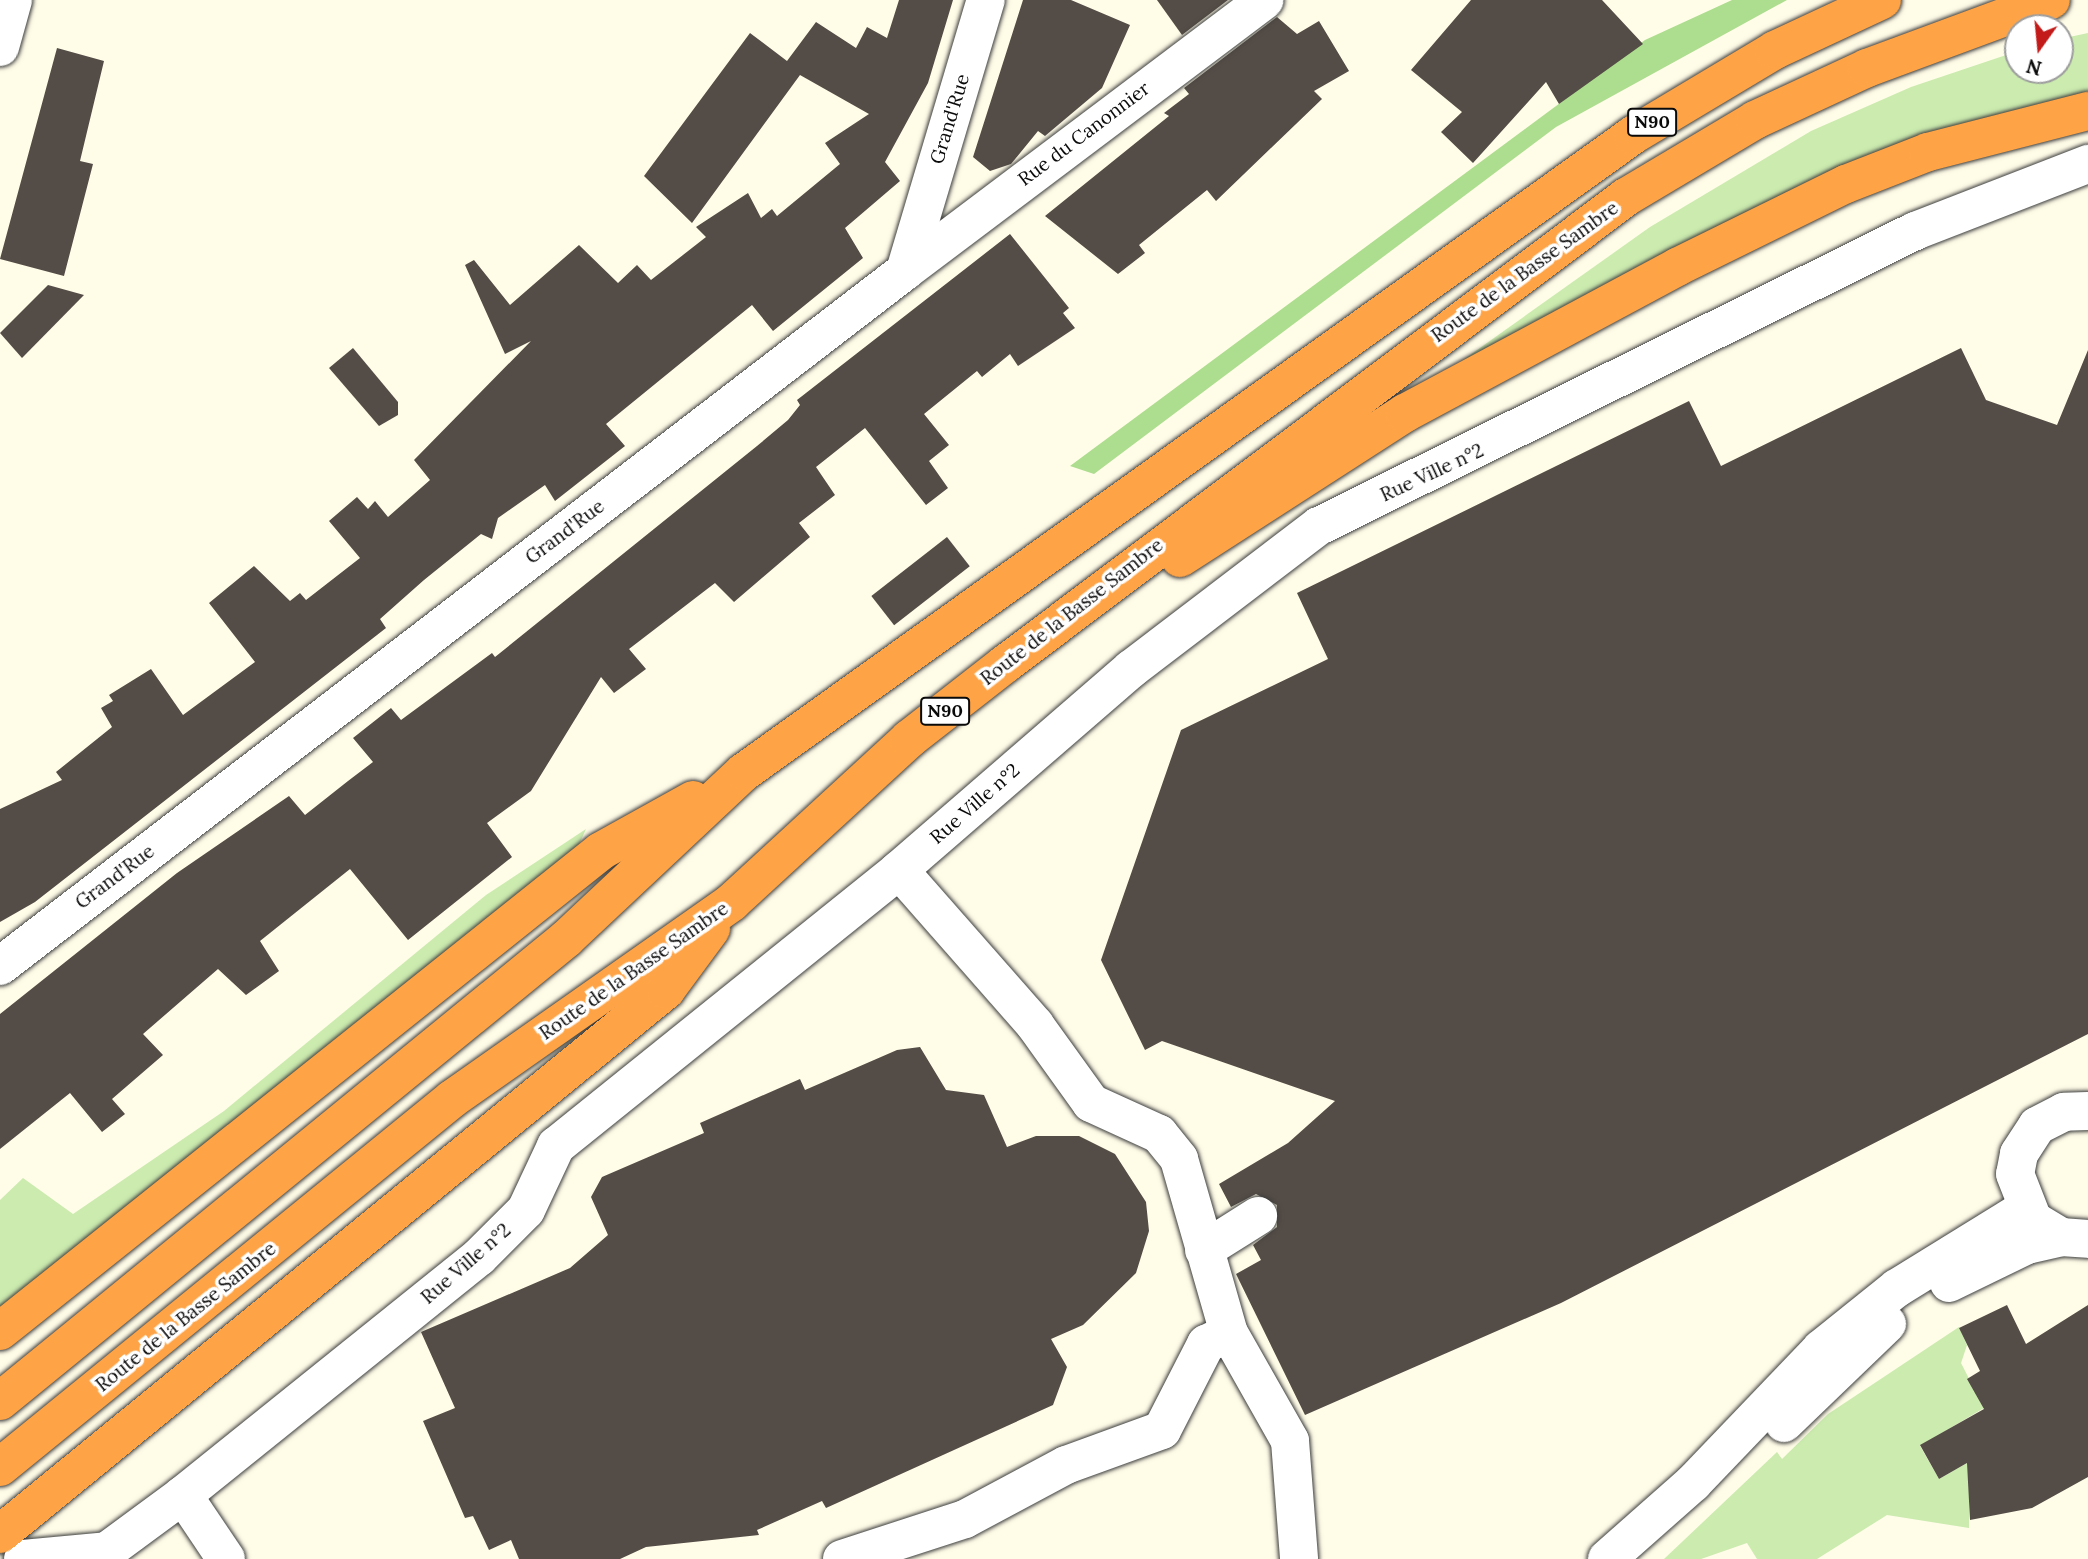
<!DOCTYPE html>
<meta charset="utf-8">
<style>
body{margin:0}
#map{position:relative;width:2088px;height:1559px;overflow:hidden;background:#fffce8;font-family:Lora,serif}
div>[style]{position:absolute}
.green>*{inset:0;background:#cbebaf}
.forest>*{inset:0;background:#addd8e}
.building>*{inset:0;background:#544c46;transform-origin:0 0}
.roads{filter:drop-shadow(0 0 2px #3d3d3d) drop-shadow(0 0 2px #3d3d3d)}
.minor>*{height:38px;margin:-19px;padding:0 19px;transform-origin:19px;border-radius:19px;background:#fff}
.highway>*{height:38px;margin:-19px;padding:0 19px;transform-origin:19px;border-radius:19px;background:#ffa446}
span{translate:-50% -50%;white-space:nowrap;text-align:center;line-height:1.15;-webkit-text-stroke:7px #fff;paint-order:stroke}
.shield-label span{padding:2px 5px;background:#fff;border:2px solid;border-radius:5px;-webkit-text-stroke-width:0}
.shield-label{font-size:18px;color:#0a0a0a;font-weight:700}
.street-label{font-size:19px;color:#0a0a0a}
.north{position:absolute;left:2004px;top:14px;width:70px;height:70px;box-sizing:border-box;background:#fff;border:2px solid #9d9d9d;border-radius:50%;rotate:195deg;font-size:19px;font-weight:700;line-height:28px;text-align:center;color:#0a0a0a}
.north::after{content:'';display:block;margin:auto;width:24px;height:32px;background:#c31b1a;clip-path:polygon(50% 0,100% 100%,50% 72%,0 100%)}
</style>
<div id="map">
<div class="green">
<i style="clip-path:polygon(2088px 33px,2088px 100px,1439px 377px,1650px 227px,1811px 131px,1911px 87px,2018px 51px,2018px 70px,2060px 70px,2060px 39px)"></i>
<i style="clip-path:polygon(586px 829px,576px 851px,0 1308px,0 1200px,23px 1178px,73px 1214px,224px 1111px,486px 895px)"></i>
<i style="clip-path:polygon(1959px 1327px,1967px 1345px,1961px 1363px,1984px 1408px,1920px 1446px,1939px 1479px,1969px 1462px,1969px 1528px,1887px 1515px,1817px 1559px,1757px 1559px,1747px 1543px,1701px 1559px,1664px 1559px,1777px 1452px,1782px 1459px,1828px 1414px)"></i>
</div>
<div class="forest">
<i style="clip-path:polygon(1732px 0,1787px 0,1556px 127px,1094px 474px,1070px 466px,1645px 40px)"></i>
</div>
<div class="building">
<i style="clip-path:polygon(899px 0,953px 0,928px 83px,885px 162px,900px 181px,845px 228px,863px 258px,773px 331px,752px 305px,606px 424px,625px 446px,555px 501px,545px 485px,498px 518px,492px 539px,481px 534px,424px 580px,380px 619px,386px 628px,35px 902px,0 922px,0 809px,62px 780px,56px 772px,112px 727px,101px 708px,113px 701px,109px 695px,151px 669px,183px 715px,255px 662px,209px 603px,254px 566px,290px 601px,300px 593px,306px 600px,360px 558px,329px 521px,357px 497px,368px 509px,375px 501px,388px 517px,430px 480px,414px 460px,531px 341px,505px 354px,465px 265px,474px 260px,510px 305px,579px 245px,618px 283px,637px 265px,651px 280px,706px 237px,696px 227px,748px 193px,761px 218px,772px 209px,777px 216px,840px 164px,825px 143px,869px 114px,800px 75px,692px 223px,644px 176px,750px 33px,787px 61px,816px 22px,856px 48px,867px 27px,887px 38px)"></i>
<i style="clip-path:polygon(1023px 0,1071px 0,1130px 25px,1102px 88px,1045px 136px,1038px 131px,1011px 164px,990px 171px,973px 157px)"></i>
<i style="clip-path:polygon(1157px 0,1228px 0,1182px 35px)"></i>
<i style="clip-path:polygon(1471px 0,1602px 0,1643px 44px,1559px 104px,1546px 82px,1473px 163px,1441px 132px,1462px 112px,1411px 70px)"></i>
<i style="clip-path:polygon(1277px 17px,1297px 34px,1319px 21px,1349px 71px,1314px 91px,1322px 99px,1216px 201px,1207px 190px,1139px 245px,1145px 253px,1118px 274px,1045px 216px,1169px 116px,1164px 113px,1189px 94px,1184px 88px)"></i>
<i style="clip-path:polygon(57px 48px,104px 61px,80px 161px,93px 164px,64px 276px,0 259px)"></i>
<i style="clip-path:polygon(1010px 234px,1069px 308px,1063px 313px,1075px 328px,1018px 366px,1010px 354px,982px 377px,977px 371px,924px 414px,949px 445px,929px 461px,948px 488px,926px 505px,865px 428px,816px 467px,835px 495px,799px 523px,810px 537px,734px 602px,715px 583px,629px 649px,646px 669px,614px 693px,601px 677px,531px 791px,487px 823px,512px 857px,408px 940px,350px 869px,260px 941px,279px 971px,246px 995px,218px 969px,143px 1034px,163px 1055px,112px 1099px,125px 1114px,102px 1132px,70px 1093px,0 1149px,0 1014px,177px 873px,289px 796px,305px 815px,348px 781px,373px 762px,353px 738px,391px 708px,401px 720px,492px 653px,495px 657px,757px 446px,788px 420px,800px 405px,797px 400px)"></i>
<i style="clip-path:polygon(48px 285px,84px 295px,22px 358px,0 333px)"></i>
<i style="clip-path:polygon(353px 348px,398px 402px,398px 415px,379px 426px,329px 368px)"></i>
<i style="clip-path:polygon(1961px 348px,1986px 400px,2057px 425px,2088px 350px,2088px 1034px,1561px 1303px,1305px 1415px,1236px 1274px,1261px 1260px,1253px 1245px,1277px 1227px,1277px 1205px,1256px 1194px,1231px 1207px,1219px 1184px,1288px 1143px,1335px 1101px,1162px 1041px,1145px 1050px,1101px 960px,1181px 730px,1328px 659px,1297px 593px,1689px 401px,1721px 466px)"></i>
<i style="left:947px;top:537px;width:37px;height:96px;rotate:52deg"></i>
<i style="clip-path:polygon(920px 1047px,946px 1090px,984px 1095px,1007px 1147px,1036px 1136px,1079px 1136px,1115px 1154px,1146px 1202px,1149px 1231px,1136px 1273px,1083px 1325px,1051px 1339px,1067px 1367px,1053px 1405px,826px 1508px,822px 1501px,757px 1530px,759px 1535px,646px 1547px,620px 1559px,519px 1559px,511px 1540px,489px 1550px,473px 1516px,465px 1518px,423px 1421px,455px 1408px,421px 1332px,570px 1268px,608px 1235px,591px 1197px,602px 1177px,704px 1133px,700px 1123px,800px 1079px,805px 1090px,897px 1050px)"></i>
<i style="clip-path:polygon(2007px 1305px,2026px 1344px,2088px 1305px,2088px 1477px,2032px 1508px,1970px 1520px,1967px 1463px,1939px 1479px,1920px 1445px,1984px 1409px,1967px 1379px,1980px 1371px,1959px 1328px)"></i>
</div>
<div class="roads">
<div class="minor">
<i style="left:0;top:47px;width:49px;rotate:-74.5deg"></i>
<i style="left:905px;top:271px;width:450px;rotate:-37deg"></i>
<i style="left:899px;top:870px;width:206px;rotate:48.7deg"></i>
<i style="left:1035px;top:1025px;width:96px;rotate:54.3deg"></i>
<i style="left:1091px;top:1103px;width:75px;rotate:24.5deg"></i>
<i style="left:1159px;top:1134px;width:32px;rotate:51deg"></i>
<i style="left:1179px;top:1159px;width:181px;rotate:74deg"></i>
<i style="left:1229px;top:1333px;width:124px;rotate:60.5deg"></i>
<i style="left:1290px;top:1441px;width:118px;rotate:85.6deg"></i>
<i style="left:0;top:966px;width:1141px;rotate:-37.52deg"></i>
<i style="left:905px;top:271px;width:283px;rotate:-73.4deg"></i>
<i style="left:2088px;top:1111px;width:24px;rotate:178deg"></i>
<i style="left:2064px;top:1112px;width:30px;rotate:153deg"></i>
<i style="left:2037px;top:1126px;width:33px;rotate:123deg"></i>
<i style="left:2019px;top:1154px;width:20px;rotate:101deg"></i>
<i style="left:2015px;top:1174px;width:49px;rotate:68.6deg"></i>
<i style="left:2033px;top:1220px;width:33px;rotate:31deg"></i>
<i style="left:2061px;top:1237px;width:27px;rotate:4deg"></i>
<i style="left:1204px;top:1250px;width:64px;rotate:-32.2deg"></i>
<i style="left:1949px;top:1283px;width:87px;rotate:-26deg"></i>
<i style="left:2027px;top:1245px;width:35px;rotate:-13deg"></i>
<i style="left:1784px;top:1423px;width:143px;rotate:-43.9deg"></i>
<i style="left:183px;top:1495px;width:77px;rotate:56.1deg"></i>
<i style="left:23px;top:1559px;width:84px;rotate:-5.4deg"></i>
<i style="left:107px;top:1551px;width:94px;rotate:-36.4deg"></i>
<i style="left:183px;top:1495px;width:380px;rotate:-38.8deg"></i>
<i style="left:479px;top:1257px;width:66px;rotate:-45deg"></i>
<i style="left:526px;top:1210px;width:71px;rotate:-64.9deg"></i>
<i style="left:556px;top:1146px;width:440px;rotate:-38.8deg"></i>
<i style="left:899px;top:870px;width:307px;rotate:-40.9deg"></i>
<i style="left:1131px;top:669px;width:236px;rotate:-37.3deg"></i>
<i style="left:1319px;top:526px;width:665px;rotate:-26.33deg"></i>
<i style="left:1915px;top:231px;width:186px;rotate:-21.2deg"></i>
<i style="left:842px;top:1559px;width:129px;rotate:-18deg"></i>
<i style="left:965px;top:1519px;width:115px;rotate:-28.1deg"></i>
<i style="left:1066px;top:1465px;width:102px;rotate:-20deg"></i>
<i style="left:1162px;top:1430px;width:97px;rotate:-62.9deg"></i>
<i style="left:1206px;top:1344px;width:25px;rotate:-26deg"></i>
<i style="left:1607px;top:1559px;width:115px;rotate:-41.5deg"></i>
<i style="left:1693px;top:1483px;width:185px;rotate:-46.3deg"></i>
<i style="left:1821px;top:1349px;width:97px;rotate:-38.8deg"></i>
<i style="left:1897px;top:1288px;width:150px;rotate:-31.7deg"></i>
</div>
<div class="highway">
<i style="left:1180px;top:558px;width:268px;rotate:-32.8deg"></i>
<i style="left:1405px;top:413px;width:309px;rotate:-28.2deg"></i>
<i style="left:1677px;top:267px;width:188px;rotate:-26.2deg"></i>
<i style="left:1846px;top:184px;width:88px;rotate:-21.3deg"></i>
<i style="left:1928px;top:152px;width:165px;rotate:-14.4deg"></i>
<i style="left:0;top:1331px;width:769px;rotate:-38.61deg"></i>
<i style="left:601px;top:851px;width:105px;rotate:-29deg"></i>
<i style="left:0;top:1401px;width:731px;rotate:-39.22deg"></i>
<i style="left:566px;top:939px;width:244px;rotate:-43.2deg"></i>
<i style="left:744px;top:772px;width:1094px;rotate:-35.62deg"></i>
<i style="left:1633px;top:135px;width:165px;rotate:-30.9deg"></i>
<i style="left:1775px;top:50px;width:118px;rotate:-25deg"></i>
<i style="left:0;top:1467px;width:583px;rotate:-39.15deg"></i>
<i style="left:452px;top:1099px;width:342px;rotate:-35.1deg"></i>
<i style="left:732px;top:902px;width:241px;rotate:-42.6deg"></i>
<i style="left:909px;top:739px;width:122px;rotate:-38deg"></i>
<i style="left:1005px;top:664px;width:777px;rotate:-36.94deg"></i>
<i style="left:1626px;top:197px;width:150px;rotate:-30.8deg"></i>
<i style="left:1755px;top:120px;width:123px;rotate:-24.9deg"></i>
<i style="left:1867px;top:68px;width:196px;rotate:-20.3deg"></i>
<i style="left:0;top:1534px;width:860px;rotate:-39.24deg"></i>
<i style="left:666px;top:990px;width:76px;rotate:-53.6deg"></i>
</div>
</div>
<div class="shield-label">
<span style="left:1652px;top:122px">N90</span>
<span style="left:945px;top:711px">N90</span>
</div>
<div class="street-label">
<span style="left:950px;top:119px;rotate:-73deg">Grand'Rue</span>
<span style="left:1084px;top:134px;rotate:-37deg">Rue du Canonnier</span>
<span style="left:1525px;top:272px;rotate:-36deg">Route de la Basse Sambre</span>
<span style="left:1432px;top:473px;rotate:-25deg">Rue Ville n°2</span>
<span style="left:565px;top:532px;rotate:-37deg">Grand'Rue</span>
<span style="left:1072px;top:612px;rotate:-38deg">Route de la Basse Sambre</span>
<span style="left:975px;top:804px;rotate:-41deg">Rue Ville n°2</span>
<span style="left:115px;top:877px;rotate:-37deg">Grand'Rue</span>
<span style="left:634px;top:971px;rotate:-35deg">Route de la Basse Sambre</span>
<span style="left:466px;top:1264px;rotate:-41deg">Rue Ville n°2</span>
<span style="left:186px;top:1317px;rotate:-39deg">Route de la Basse Sambre</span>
</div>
<div class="north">N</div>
</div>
